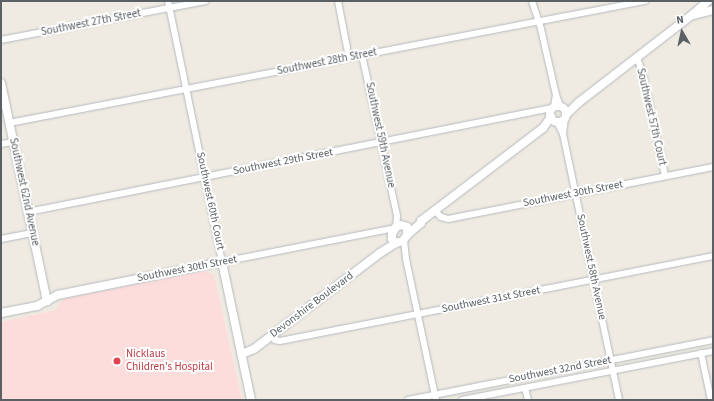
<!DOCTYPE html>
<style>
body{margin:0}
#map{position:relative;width:714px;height:401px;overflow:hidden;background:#efebe2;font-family:"Source Sans 3",sans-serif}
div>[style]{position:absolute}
.medical>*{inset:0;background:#fddddc}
.roads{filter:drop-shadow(0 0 1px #b5b9be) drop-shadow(0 0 1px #b5b9be)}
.minor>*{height:6px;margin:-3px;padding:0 3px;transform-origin:3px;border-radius:3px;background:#fff}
.tertiary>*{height:8px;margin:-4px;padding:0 4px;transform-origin:4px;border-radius:4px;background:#fff}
.tertiary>.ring{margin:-4px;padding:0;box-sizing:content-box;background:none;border:8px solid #fff;border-radius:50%}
.dots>*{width:11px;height:11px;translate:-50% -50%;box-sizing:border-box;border:2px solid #fff;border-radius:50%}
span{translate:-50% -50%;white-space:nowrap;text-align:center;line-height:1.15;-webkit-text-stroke:4px #fff;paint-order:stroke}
.street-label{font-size:11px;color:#5a6064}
.health-label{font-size:11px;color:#be3a42}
.left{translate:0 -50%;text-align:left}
.frame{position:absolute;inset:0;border:2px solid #5a6064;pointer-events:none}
.north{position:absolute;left:662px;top:12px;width:40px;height:40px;-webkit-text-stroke:3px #fff;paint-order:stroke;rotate:351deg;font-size:11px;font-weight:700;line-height:16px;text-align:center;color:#5a6064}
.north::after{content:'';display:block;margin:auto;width:14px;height:18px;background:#5a6064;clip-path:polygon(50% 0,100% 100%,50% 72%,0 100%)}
</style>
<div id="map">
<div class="medical">
<i style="clip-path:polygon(206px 271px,214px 275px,242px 400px,1px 400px,1px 322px,56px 310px,61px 301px,67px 298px)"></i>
</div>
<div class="roads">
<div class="minor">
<i style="left:168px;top:1px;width:267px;rotate:78.3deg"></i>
<i style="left:222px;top:262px;width:176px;rotate:-11.1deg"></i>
<i style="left:338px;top:1px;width:58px;rotate:79.1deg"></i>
<i style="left:532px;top:1px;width:29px;rotate:72deg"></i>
<i style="left:541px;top:29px;width:68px;rotate:77.2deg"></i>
<i style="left:1px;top:40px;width:208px;rotate:-10.8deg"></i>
<i style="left:362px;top:55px;width:165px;rotate:77.7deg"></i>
<i style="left:397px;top:216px;width:11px;rotate:95deg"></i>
<i style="left:637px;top:58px;width:14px;rotate:69deg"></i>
<i style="left:642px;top:71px;width:107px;rotate:77.6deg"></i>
<i style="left:554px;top:107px;width:12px;rotate:-81deg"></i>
<i style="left:556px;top:95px;width:12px;rotate:70deg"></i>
<i style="left:565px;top:118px;width:16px;rotate:97deg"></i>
<i style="left:563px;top:134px;width:272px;rotate:78.1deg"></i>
<i style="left:557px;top:122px;width:13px;rotate:63deg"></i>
<i style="left:9px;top:123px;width:648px;rotate:-10.86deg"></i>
<i style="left:1px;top:144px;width:12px;rotate:-9deg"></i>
<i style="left:435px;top:211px;width:8px;rotate:45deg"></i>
<i style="left:441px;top:217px;width:7px;rotate:16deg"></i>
<i style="left:448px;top:219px;width:270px;rotate:-11.1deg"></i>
<i style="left:28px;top:212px;width:534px;rotate:-11.23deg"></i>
<i style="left:1px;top:239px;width:33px;rotate:-11deg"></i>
<i style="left:404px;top:240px;width:19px;rotate:84deg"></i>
<i style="left:406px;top:259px;width:144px;rotate:78deg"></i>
<i style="left:271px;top:336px;width:6px;rotate:45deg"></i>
<i style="left:275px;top:340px;width:5px;rotate:11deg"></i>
<i style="left:280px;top:341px;width:441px;rotate:-11.1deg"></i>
<i style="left:701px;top:353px;width:48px;rotate:78deg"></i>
<i style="left:525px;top:388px;width:12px;rotate:76deg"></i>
<i style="left:408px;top:400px;width:311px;rotate:-11.1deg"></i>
<i style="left:462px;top:400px;width:256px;rotate:-11deg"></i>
</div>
<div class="tertiary">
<i style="left:693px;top:15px;width:21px;rotate:-14deg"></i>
<i style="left:1px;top:83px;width:223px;rotate:78.1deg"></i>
<i class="ring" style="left:550px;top:106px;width:8px;height:8px"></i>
<i style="left:566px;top:115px;width:17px;rotate:-45deg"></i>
<i style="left:578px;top:103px;width:144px;rotate:-37.7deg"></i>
<i style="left:692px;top:15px;width:21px;rotate:-41deg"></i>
<i style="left:401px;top:225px;width:6px;rotate:18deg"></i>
<i style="left:407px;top:227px;width:8px;rotate:90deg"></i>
<i style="left:407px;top:235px;width:7px;rotate:124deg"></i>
<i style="left:403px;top:241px;width:7px;rotate:164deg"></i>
<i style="left:396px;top:243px;width:6px;rotate:-135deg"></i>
<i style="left:392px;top:239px;width:5px;rotate:-90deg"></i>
<i style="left:392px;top:234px;width:8px;rotate:-60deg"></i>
<i style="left:396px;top:227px;width:5px;rotate:-22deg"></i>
<i style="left:407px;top:235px;width:18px;rotate:-41deg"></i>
<i style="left:421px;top:223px;width:2px;rotate:-90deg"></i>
<i style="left:421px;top:221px;width:153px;rotate:-37.3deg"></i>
<i style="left:543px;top:128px;width:14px;rotate:-54deg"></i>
<i style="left:1px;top:313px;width:37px;rotate:-11deg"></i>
<i style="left:37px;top:306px;width:24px;rotate:-28deg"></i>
<i style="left:58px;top:295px;width:167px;rotate:-11.4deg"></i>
<i style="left:222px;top:262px;width:141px;rotate:78.1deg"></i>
<i style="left:242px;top:354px;width:13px;rotate:-23deg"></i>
<i style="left:254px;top:349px;width:158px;rotate:-37.3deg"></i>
<i style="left:380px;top:253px;width:19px;rotate:-32deg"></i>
</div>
</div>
<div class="dots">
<i style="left:117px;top:361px;background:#e0444e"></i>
</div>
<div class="street-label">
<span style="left:91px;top:23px;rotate:-11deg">Southwest 27th Street</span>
<span style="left:327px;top:62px;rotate:-11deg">Southwest 28th Street</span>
<span style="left:651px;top:117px;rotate:77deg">Southwest 57th Court</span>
<span style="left:380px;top:135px;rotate:78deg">Southwest 59th Avenue</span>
<span style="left:283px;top:162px;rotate:-11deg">Southwest 29th Street</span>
<span style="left:24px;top:192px;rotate:78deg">Southwest 62nd Avenue</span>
<span style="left:573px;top:194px;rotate:-11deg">Southwest 30th Street</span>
<span style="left:210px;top:201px;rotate:78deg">Southwest 60th Court</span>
<span style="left:591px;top:267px;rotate:78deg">Southwest 58th Avenue</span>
<span style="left:187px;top:269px;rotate:-11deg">Southwest 30th Street</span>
<span style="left:491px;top:300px;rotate:-11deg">Southwest 31st Street</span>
<span style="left:312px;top:305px;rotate:-37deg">Devonshire Boulevard</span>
<span style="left:560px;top:370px;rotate:-11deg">Southwest 32nd Street</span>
</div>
<div class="health-label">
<span class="left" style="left:126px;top:361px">Nicklaus<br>Children's Hospital</span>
</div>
<div class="frame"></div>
<div class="north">N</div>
</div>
